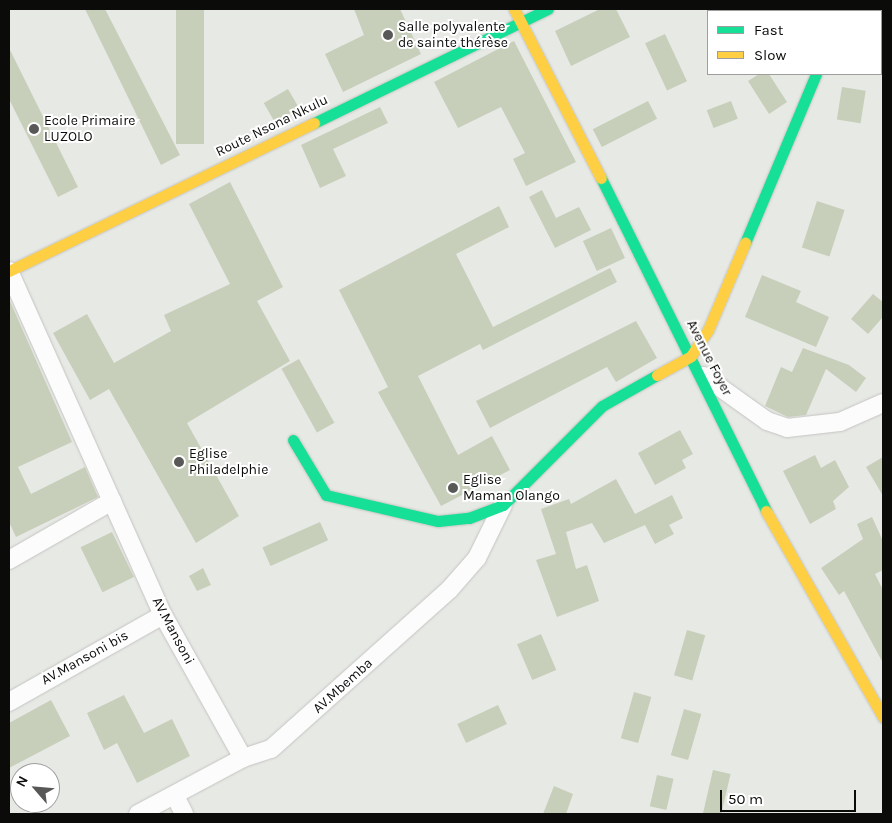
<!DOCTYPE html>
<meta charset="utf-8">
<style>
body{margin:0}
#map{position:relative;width:892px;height:823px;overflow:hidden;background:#e7e9e5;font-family:Karla,sans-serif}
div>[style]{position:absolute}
.building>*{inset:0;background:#c7cfba;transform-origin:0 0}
.roads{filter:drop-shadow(0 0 1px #c4c5c2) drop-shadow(0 0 1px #c4c5c2)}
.street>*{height:18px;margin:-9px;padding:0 9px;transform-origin:9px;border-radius:9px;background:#fbfcfb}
.fast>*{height:11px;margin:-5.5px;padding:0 5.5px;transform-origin:5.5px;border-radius:5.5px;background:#16e098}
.slow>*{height:11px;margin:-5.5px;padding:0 5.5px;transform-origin:5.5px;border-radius:5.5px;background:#ffcf43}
.dots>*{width:14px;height:14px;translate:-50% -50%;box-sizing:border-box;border:2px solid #fff;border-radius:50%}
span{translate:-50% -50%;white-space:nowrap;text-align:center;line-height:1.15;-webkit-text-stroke:4px #fff;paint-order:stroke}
.poi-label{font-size:14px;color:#0b0c09}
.left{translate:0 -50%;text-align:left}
.street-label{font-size:14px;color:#0b0c09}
.frame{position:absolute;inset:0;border:10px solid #0b0c09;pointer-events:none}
.legend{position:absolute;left:707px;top:10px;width:175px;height:65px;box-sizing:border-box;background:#fff;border:1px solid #9d9e9d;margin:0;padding:6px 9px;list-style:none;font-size:15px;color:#0b0c09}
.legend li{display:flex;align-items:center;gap:10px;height:25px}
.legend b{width:25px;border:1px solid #9d9e9d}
.north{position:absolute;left:10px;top:763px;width:50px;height:50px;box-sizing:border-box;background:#fff;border:1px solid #9d9e9d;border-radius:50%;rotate:297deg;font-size:14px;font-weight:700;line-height:20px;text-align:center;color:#0b0c09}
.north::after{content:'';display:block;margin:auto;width:18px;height:22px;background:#585956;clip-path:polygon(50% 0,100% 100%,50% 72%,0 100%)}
.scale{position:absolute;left:720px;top:790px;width:136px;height:22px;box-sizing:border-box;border:2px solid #0b0c09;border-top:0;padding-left:6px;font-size:15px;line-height:18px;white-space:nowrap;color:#0b0c09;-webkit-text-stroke:4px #fff;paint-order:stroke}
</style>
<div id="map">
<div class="building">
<i style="clip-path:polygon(85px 9px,105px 9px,180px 155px,161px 165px)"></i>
<i style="left:176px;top:9px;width:28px;height:135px"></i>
<i style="clip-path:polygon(354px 9px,400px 9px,421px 54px,343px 92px,325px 54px,364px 35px)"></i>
<i style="clip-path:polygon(600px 9px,616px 9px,630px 37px,571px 66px,555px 31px)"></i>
<i style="left:665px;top:34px;width:52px;height:22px;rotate:65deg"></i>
<i style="clip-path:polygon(514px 41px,576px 162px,526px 186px,513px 159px,525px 153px,501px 107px,458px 128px,434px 82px)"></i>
<i style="clip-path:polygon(9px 48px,78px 187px,58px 197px,9px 99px)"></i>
<i style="clip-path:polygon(759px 74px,769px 74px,787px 102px,769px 114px,748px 81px)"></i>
<i style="left:842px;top:87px;width:24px;height:33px;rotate:9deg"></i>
<i style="left:288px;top:89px;width:22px;height:28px;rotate:60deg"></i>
<i style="left:648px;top:101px;width:20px;height:62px;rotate:63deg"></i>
<i style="left:731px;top:101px;width:19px;height:26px;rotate:69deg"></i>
<i style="clip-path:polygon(380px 107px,388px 123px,333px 149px,346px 176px,320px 188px,301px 145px)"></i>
<i style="clip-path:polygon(230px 182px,283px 287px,257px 301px,290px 361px,187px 423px,239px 516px,196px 543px,109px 389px,90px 400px,53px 333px,87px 314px,114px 363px,171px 331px,164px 315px,230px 284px,189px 204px)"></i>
<i style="clip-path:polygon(542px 190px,556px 218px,579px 207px,591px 230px,555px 248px,529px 197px)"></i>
<i style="left:817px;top:201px;width:29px;height:49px;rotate:18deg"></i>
<i style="clip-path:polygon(499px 206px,509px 227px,456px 254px,493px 327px,610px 268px,617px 282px,483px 350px,480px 344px,418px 376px,458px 455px,492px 436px,510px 470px,441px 506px,378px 392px,388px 387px,339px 290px)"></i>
<i style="left:611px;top:228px;width:33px;height:31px;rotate:65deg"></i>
<i style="clip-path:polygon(762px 275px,801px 291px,796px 302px,829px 317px,816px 347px,745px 317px)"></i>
<i style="clip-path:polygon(873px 294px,883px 302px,883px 317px,868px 334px,851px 319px)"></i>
<i style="clip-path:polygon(9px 299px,72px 442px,18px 467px,31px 494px,85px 467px,98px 497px,16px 537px,9px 522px)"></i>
<i style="clip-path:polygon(636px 321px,657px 358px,616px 382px,607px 367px,490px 428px,476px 401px)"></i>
<i style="clip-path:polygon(803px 348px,849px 365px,866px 378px,856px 392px,826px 369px,806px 415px,788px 417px,765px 406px,781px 367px,792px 372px)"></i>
<i style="left:299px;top:359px;width:73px;height:20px;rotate:61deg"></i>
<i style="clip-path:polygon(680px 430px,693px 454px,682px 460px,686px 468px,655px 485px,638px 453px)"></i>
<i style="clip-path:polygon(815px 455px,821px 468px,835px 460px,849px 487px,833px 501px,836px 509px,810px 524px,783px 471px)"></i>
<i style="clip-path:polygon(883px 457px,883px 496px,866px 467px)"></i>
<i style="clip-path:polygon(616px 479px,635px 514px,672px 495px,683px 518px,669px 525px,674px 534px,655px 544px,645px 525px,604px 543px,592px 523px,566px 532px,576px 569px,587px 565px,599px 601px,557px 617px,536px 560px,556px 554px,541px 509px,569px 499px,571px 504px)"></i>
<i style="clip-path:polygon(872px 517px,883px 541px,883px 570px,875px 574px,883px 590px,883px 663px,844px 591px,839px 595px,821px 568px,863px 539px,857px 524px)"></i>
<i style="left:320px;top:522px;width:20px;height:63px;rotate:66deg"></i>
<i style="left:112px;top:532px;width:50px;height:35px;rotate:64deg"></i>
<i style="clip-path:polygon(203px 568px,211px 585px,197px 591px,189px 576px)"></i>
<i style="left:687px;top:630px;width:19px;height:47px;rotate:16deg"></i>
<i style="left:541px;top:634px;width:39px;height:26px;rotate:67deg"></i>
<i style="left:634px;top:692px;width:18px;height:48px;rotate:16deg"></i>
<i style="clip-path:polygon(124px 695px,144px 733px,172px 719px,190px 756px,137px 783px,117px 743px,104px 750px,87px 713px)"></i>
<i style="clip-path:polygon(51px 700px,70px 736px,9px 768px,9px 723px)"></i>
<i style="left:498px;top:705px;width:21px;height:45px;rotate:65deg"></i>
<i style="left:684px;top:709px;width:18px;height:48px;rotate:16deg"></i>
<i style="left:713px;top:770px;width:18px;height:46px;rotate:13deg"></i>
<i style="left:657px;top:775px;width:17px;height:32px;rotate:13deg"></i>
<i style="clip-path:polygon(554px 786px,573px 794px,566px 814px,543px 814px)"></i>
</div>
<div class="roads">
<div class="street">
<i style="left:843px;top:11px;width:2px;rotate:-63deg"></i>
<i style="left:9px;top:271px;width:377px;rotate:65.9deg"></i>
<i style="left:163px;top:615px;width:164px;rotate:60.8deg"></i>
<i style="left:704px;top:376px;width:77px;rotate:35.5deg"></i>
<i style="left:767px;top:421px;width:21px;rotate:19deg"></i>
<i style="left:787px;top:428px;width:53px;rotate:-6.5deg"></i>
<i style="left:840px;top:422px;width:47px;rotate:-23.8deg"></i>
<i style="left:9px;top:560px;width:119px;rotate:-29.8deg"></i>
<i style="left:9px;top:702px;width:177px;rotate:-29.5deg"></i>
<i style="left:175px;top:796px;width:20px;rotate:63deg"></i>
<i style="left:138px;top:814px;width:119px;rotate:-28.1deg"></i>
<i style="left:243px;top:758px;width:29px;rotate:-18deg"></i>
<i style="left:271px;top:749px;width:239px;rotate:-41.8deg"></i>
<i style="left:449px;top:590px;width:43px;rotate:-48.8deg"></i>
<i style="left:477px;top:558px;width:59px;rotate:-63.9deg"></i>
</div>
<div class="fast">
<i style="left:314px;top:123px;width:260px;rotate:-26deg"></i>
<i style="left:601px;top:178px;width:372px;rotate:63.6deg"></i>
<i style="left:745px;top:243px;width:183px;rotate:-67.2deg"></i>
<i style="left:293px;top:440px;width:64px;rotate:59deg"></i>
<i style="left:326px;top:495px;width:115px;rotate:13.1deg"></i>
<i style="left:438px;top:521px;width:31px;rotate:-6deg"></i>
<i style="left:469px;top:518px;width:36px;rotate:-21deg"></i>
<i style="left:503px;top:505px;width:140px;rotate:-45deg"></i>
<i style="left:602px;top:406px;width:63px;rotate:-29.4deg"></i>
</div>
<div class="slow">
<i style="left:514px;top:9px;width:190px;rotate:62.8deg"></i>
<i style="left:9px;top:271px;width:339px;rotate:-25.9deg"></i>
<i style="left:657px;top:375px;width:39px;rotate:-29deg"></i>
<i style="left:691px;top:356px;width:31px;rotate:-57deg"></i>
<i style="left:708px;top:330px;width:95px;rotate:-67deg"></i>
<i style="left:766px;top:511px;width:237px;rotate:60.4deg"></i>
</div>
</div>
<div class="dots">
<i style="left:388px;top:35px;background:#585956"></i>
<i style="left:34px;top:129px;background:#585956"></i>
<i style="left:179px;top:462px;background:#585956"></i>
<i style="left:453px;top:488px;background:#585956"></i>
</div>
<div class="poi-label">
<span class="left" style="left:398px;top:35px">Salle polyvalente<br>de sainte thérèse</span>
<span class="left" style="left:44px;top:129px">Ecole Primaire<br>LUZOLO</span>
<span class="left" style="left:189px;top:462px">Eglise<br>Philadelphie</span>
<span class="left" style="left:463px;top:488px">Eglise<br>Maman Olango</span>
</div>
<div class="street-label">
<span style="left:272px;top:126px;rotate:-26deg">Route Nsona Nkulu</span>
<span style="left:709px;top:358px;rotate:63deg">Avenue Foyer</span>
<span style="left:173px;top:631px;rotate:62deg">AV.Mansoni</span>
<span style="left:85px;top:658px;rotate:-29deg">AV.Mansoni bis</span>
<span style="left:343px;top:686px;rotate:-42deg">AV.Mbemba</span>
</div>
<div class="frame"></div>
<ul class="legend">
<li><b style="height:6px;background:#16e098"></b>Fast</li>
<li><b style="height:6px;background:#ffcf43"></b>Slow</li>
</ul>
<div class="north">N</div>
<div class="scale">50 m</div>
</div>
